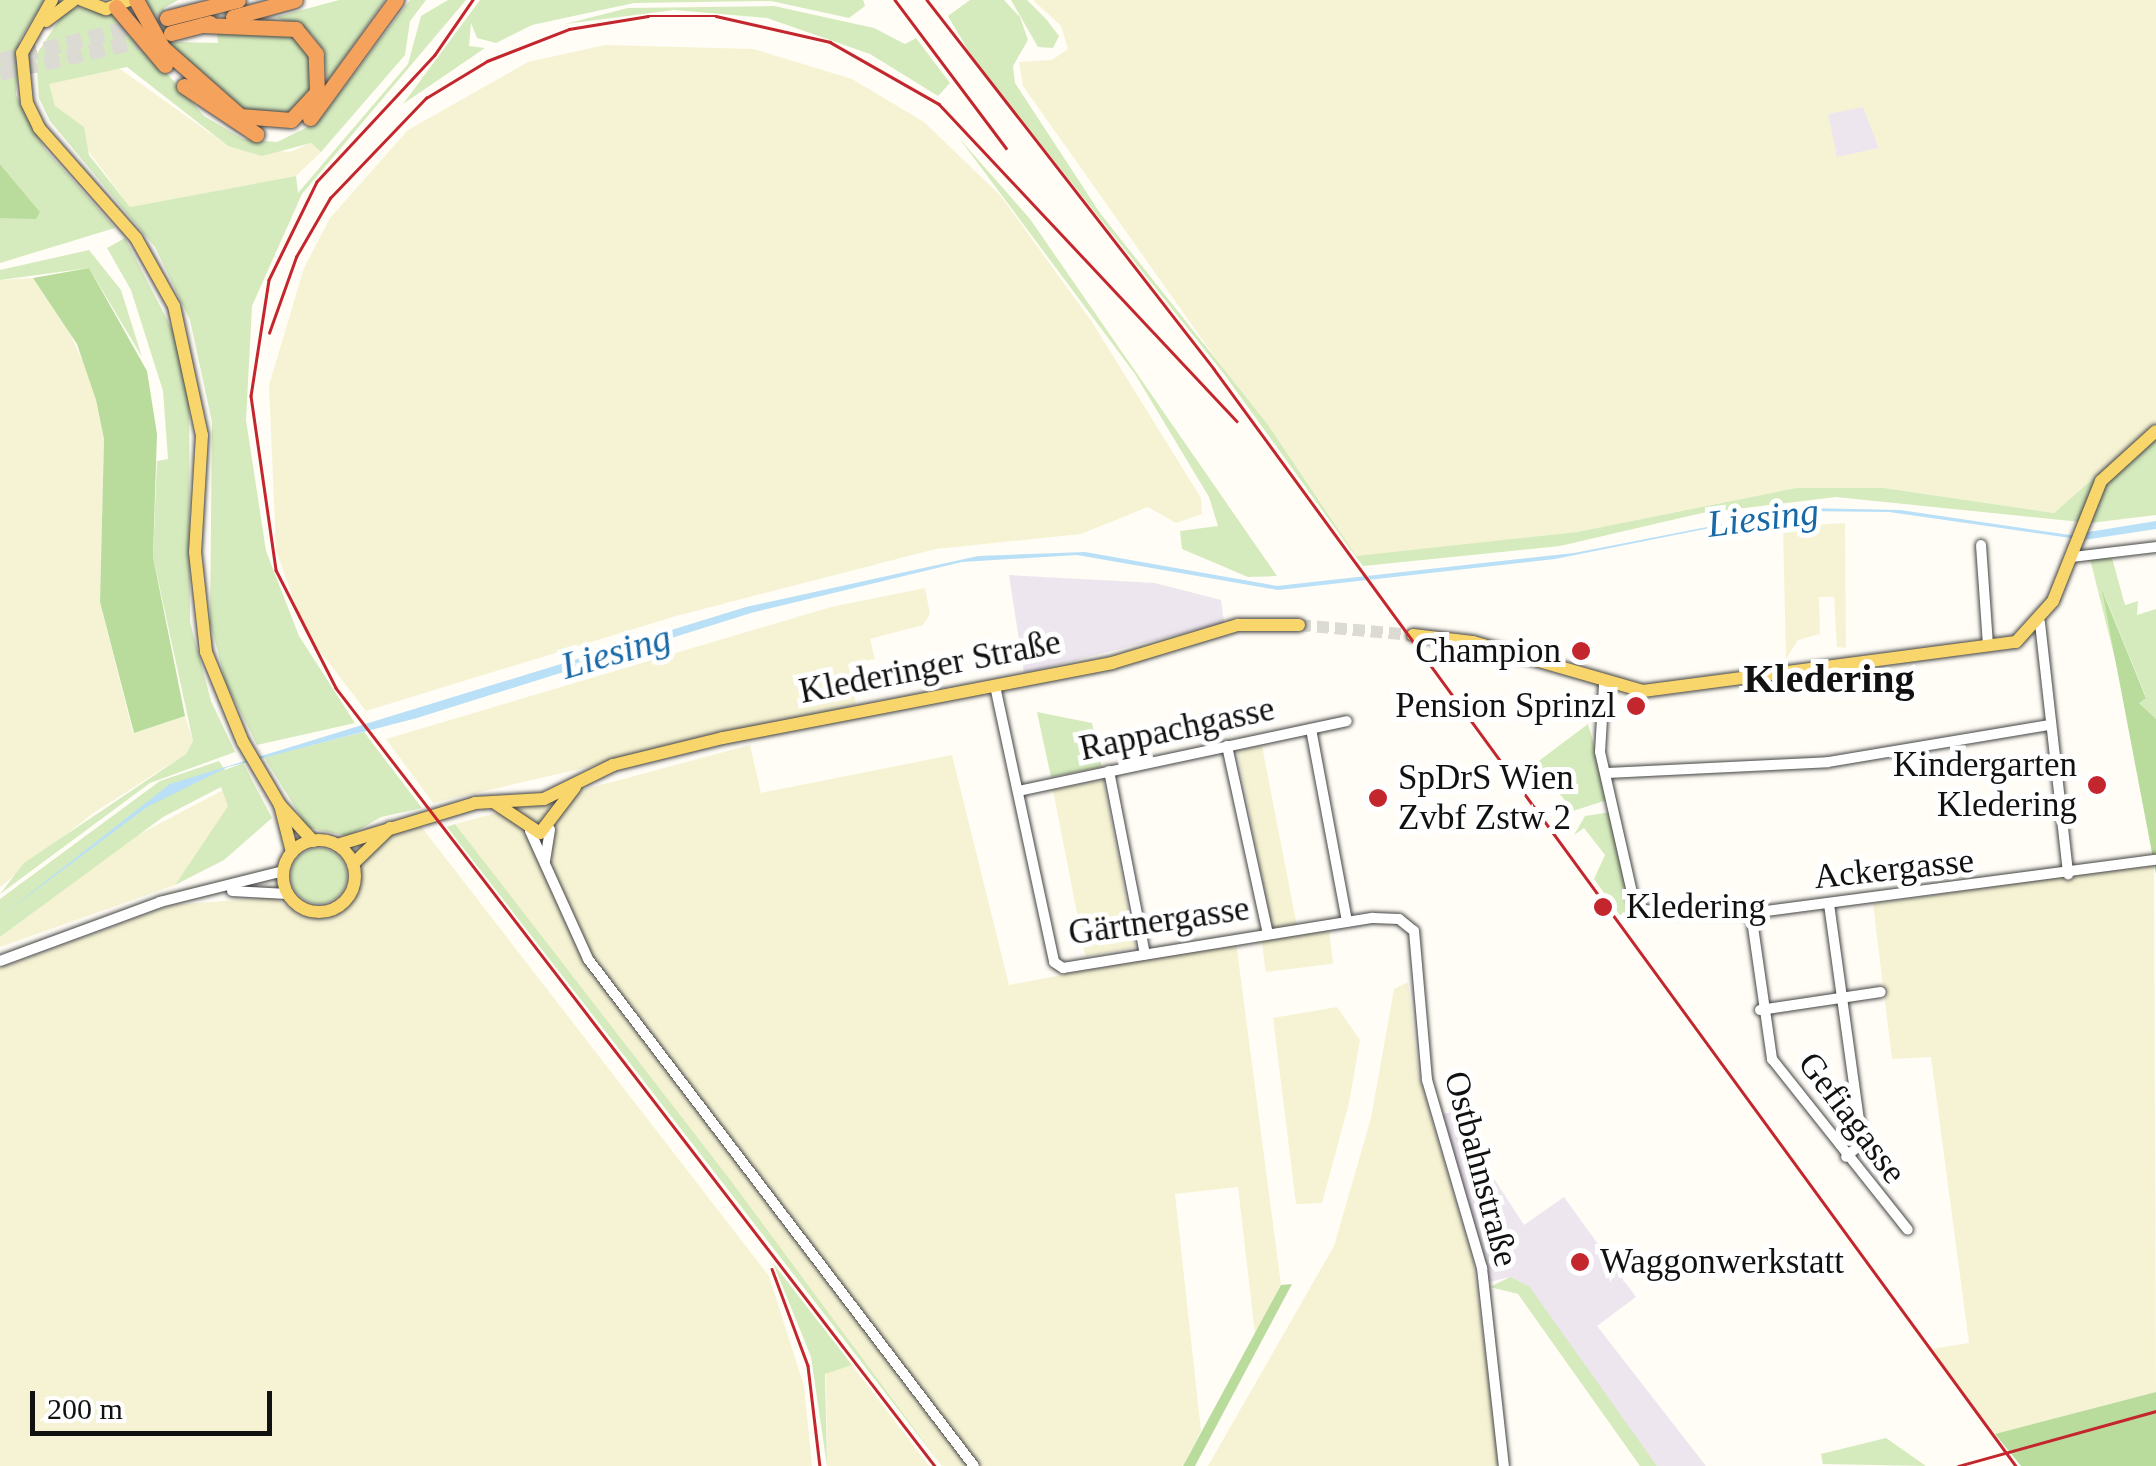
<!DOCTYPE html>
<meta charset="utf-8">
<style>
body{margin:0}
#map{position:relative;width:2156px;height:1466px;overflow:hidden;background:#fffdf5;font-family:Georgia,serif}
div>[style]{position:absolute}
.industrial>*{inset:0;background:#eee6ef}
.farmland>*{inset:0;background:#f6f3d4;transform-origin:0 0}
.green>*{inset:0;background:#d5ebbd}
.round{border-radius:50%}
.forest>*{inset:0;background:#b9dc9c}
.water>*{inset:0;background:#b9e0f7}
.major-tunnel>*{height:12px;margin-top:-6px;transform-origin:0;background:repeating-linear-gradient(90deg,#dbdad3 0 12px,transparent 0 18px)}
.highway-tunnel>*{height:15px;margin-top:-7.5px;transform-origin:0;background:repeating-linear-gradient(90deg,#dbdad3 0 15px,transparent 0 23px)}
.roads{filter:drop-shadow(0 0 2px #444) drop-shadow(0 0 2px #444)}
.minor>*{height:10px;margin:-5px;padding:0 5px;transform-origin:5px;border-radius:5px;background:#fff}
.major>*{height:12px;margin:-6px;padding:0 6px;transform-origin:6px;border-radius:6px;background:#f9d66b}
.major>.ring{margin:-6px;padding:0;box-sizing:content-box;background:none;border:12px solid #f9d66b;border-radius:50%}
.highway>*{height:15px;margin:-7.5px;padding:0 7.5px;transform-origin:7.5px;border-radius:7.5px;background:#f5a25d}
.rail>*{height:2.5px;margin:-1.25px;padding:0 1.25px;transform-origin:1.25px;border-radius:1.25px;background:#c4262e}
.dots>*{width:28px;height:28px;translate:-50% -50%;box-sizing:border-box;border:5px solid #fff;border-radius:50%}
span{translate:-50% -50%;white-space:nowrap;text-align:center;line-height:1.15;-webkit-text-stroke:10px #fff;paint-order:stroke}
.poi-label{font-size:35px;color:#111}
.right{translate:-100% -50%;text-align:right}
.left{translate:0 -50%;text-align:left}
.street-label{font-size:35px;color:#111}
.water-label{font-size:38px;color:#1768a6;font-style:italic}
.quarter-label{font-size:40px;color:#111;font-weight:700}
.scale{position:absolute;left:30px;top:1391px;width:242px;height:45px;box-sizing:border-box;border:5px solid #111;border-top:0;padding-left:12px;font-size:30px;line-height:35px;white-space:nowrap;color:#111;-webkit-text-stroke:8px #fff;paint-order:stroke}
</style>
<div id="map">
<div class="industrial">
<i style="clip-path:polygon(1863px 106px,1879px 148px,1836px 158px,1827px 114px)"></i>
<i style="clip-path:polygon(1009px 575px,1155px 583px,1221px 600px,1224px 623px,1024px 673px)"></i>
<i style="clip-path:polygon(1451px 1112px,1524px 1225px,1564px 1197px,1636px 1297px,1597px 1326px,1706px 1466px,1657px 1466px,1510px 1277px,1489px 1282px,1438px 1116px)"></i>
</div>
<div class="farmland">
<i style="clip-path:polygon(evenodd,1033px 0,2156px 0,2156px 423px,2054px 513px,1884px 488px,1796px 488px,1577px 532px,1356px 557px,1023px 86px,1019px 62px,1052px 60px,1068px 49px,1061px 26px,1033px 0,1863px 107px,1879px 148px,1837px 157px,1828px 114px,1863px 107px)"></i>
<i style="clip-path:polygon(605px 45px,754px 49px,852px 79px,924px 122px,1000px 195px,1092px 322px,1201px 498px,1202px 514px,1176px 523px,1148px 507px,1081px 534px,936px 549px,676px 616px,366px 711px,305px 632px,276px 550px,269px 385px,304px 268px,330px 218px,408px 130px,528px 62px)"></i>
<i style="clip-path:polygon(116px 66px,228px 146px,290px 152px,311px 143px,321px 152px,296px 176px,130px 207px,55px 106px,48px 84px)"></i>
<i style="clip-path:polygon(33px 278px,57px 307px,91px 378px,104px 439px,100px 602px,133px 733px,185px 716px,193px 741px,186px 754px,92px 814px,0 887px,0 280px)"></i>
<i style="clip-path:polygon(1845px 523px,1846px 648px,1837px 647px,1834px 597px,1819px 597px,1820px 634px,1798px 640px,1786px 659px,1783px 527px)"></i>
<i style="clip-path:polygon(925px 588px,930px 614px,923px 625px,870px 639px,875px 659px,848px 664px,856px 705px,433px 803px,386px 739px,831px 607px)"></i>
<i style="clip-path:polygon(750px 745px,761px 793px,952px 755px,1009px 985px,1236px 942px,1281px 1285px,1255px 1334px,1238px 1187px,1175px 1194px,1201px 1431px,1183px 1466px,942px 1466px,455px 824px)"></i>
<i style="left:1262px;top:746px;width:182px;height:25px;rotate:79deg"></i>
<i style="left:1103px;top:780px;width:170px;height:51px;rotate:79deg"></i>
<i style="clip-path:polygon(227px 788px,228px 806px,175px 885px,0 947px,0 937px,136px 836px)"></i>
<i style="clip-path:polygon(420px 825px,769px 1276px,804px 1386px,812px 1466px,0 1466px,0 968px,172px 905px,274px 897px,298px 915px,326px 919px,356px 898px,359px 863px,386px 836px)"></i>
<i style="clip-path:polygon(2154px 863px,2156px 1392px,1995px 1434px,1931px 1349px,1969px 1343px,1931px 1057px,1892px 1059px,1873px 904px)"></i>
<i style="left:1329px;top:930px;width:34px;height:68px;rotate:83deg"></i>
<i style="clip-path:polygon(1408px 982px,1419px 1077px,1473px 1260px,1500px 1466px,1208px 1466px,1334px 1246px,1371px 1118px,1394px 989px)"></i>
<i style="clip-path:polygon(1337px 1007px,1360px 1040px,1349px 1103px,1322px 1203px,1296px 1204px,1273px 1018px)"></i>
<i style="clip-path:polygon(852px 1365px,929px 1466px,827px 1466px,826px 1373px)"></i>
</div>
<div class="green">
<i style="clip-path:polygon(0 0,44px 0,19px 41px,16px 95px,44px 148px,115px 228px,0 263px,0 218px,40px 212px,0 164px)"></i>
<i style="clip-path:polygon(143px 0,178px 0,164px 8px,173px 42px,218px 43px,217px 33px,279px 27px,306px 44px,315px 87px,293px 116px,252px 117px,168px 46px)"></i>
<i style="clip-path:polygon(339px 0,385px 0,327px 82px,325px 52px,312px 34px,276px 17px)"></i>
<i style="clip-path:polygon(410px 0,426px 0,410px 21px,405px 55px,321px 152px,311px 143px,262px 156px,228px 146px,127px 67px,49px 84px,55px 106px,84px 127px,89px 155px,130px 207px,296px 176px,298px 193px,408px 64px,421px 16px,448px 0,466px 0,302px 194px,252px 306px,246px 420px,266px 551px,299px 636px,355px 723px,257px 745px,226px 683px,210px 622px,212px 422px,190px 320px,155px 247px,50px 121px,39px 98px,36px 55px,63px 14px,78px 7px,115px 14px,204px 116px,243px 139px,277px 142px,318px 122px)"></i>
<i style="clip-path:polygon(480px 0,863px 0,865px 6px,849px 18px,771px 1px,634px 3px,532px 25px,496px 43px,477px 38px,471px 23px,469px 46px,485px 48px,403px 104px)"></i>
<i style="clip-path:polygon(970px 0,1004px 0,1020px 17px,1028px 40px,1013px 66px,1015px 83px,1100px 213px,1268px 425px,1356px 556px,1577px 532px,1796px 488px,1884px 488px,2054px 513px,2156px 423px,2156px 515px,2090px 523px,1836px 497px,1702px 513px,1560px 546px,1363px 566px,1356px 557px,1224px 374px,975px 62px,948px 16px)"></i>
<i style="clip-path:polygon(1011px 0,1027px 0,1046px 19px,1059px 36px,1053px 48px,1038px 47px)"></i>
<i style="clip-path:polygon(774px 6px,874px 28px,905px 44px,916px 38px,950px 83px,938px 96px,870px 54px,767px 18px,674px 10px,565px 24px,628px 8px)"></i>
<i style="clip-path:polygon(959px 138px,1030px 219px,1277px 576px,1248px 577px,1182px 549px,1180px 531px,1218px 526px,1209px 497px,1135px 374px)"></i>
<i style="clip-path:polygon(125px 238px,174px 333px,189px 396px,190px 622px,211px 701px,235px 752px,150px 783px,0 894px,24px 863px,186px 754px,193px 741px,153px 557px,157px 461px,168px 459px,163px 391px,131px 290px,107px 248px)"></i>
<i style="clip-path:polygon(89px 250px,121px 290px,142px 357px,89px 268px,0 280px,0 270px)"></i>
<i style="clip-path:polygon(2112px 558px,2125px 605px,2138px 601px,2137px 615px,2156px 609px,2156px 719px,2138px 702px,2146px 697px,2104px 594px,2126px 703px,2090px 559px)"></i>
<i style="clip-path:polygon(1037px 712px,1092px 723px,1102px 767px,1051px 777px)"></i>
<i style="clip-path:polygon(1588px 724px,1610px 799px,1573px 811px,1536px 763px)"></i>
<i style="clip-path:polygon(364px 732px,422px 808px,381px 817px,348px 836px,308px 828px,264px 757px)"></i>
<i style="clip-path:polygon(219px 761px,225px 770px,243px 763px,272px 818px,224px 860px,175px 885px,228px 806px,221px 787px,163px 817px,0 937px,0 899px,160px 781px)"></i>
<i style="clip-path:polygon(1611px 812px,1614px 816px,1631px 914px,1620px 915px,1594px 879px,1605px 855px,1584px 828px,1574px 835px,1585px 816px)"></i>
<i style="clip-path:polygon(455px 824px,728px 1177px,942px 1466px,447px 827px)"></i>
<i class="round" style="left:291px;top:848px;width:56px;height:56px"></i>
<i style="clip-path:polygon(773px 1263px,852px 1365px,825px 1374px,827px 1466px,811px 1357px)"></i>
<i style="clip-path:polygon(1510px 1277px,1529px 1286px,1657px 1466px,1640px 1466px,1518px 1294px,1490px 1287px)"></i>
<i style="clip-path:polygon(1886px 1438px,1926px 1466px,1823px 1464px,1821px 1454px)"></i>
</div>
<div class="forest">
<i style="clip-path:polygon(0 164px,40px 212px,36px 219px,0 218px)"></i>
<i style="clip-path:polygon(89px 268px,147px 371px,157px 434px,153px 557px,185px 716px,134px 733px,100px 602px,104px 439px,96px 400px,77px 344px,33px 278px)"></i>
<i style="clip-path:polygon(2102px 590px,2146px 698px,2139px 703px,2156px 719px,2156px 874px)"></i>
<i style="clip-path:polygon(1292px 1284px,1195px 1466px,1183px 1466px,1281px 1285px)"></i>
<i style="clip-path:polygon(2156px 1392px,2156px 1466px,2021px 1466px,1995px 1434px)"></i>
</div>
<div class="water">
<i style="clip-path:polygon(1805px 508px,1900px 510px,2070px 535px,2156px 521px,2156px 529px,2084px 540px,1889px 512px,1795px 511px,1555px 559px,1278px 590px,1077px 555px,962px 562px,751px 613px,417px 718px,228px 767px,147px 807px,0 917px,170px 784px,746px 607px,978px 556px,1085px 552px,1277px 586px,1574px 553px)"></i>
</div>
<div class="major-tunnel">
<i style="left:1299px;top:625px;width:114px;rotate:5deg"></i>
</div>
<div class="highway-tunnel">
<i style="left:0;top:60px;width:172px;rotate:-14.1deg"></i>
<i style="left:0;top:73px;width:156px;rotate:-13deg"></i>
</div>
<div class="roads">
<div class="minor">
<i style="left:1981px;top:545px;width:101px;rotate:86deg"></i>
<i style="left:2072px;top:557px;width:85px;rotate:-6.8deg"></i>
<i style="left:2040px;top:623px;width:253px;rotate:83.6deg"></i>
<i style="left:1604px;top:685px;width:67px;rotate:93.4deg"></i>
<i style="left:1600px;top:752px;width:162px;rotate:77.2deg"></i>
<i style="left:1636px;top:910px;width:115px;rotate:1.5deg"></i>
<i style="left:1751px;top:913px;width:408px;rotate:-7.5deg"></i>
<i style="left:995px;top:686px;width:282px;rotate:77.9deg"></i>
<i style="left:1054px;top:962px;width:11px;rotate:34deg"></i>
<i style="left:1063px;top:968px;width:314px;rotate:-9.2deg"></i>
<i style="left:1373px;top:918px;width:26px;rotate:2deg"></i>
<i style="left:1399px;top:919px;width:19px;rotate:39deg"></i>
<i style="left:1414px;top:931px;width:150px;rotate:85deg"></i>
<i style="left:1427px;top:1080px;width:196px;rotate:73.7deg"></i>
<i style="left:1482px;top:1268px;width:199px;rotate:83.7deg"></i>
<i style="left:1311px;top:729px;width:196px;rotate:79.4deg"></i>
<i style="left:1227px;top:746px;width:192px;rotate:77.7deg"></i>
<i style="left:1109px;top:771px;width:187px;rotate:78.9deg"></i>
<i style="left:1607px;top:773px;width:221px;rotate:-2.8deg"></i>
<i style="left:1828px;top:762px;width:223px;rotate:-9.5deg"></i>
<i style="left:1018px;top:791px;width:336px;rotate:-12deg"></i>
<i style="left:530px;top:831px;width:141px;rotate:65.6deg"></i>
<i style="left:588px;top:959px;width:637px;rotate:52.72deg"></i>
<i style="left:545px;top:861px;width:32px;rotate:-81deg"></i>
<i style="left:232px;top:891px;width:55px;rotate:3.1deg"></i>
<i style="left:1829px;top:904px;width:241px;rotate:82.1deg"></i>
<i style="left:1862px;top:1143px;width:21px;rotate:139deg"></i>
<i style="left:1751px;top:913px;width:148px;rotate:81.8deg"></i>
<i style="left:1772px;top:1059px;width:218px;rotate:51.5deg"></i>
<i style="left:0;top:961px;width:171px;rotate:-20.2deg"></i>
<i style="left:160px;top:902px;width:127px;rotate:-14.1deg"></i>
<i style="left:1760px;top:1010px;width:122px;rotate:-8.5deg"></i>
</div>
<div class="major">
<i style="left:52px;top:0;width:61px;rotate:119.5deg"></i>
<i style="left:22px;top:53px;width:50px;rotate:84.3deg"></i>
<i style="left:27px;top:103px;width:28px;rotate:64deg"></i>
<i style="left:39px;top:128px;width:147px;rotate:48.6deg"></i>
<i style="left:136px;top:238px;width:78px;rotate:60.8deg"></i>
<i style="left:174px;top:306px;width:132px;rotate:77.8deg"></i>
<i style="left:202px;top:435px;width:117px;rotate:93.4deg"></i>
<i style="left:195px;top:552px;width:101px;rotate:83.7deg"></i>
<i style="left:206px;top:652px;width:97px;rotate:67.7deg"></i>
<i style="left:243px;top:742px;width:73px;rotate:59.6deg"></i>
<i style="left:280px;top:805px;width:49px;rotate:47.5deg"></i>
<i style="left:82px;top:0;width:26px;rotate:21deg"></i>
<i style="left:106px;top:9px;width:26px;rotate:-21deg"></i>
<i style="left:46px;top:21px;width:35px;rotate:-37deg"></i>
<i style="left:1413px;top:635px;width:60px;rotate:6.7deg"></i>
<i style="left:1473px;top:642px;width:177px;rotate:16.1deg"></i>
<i style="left:1643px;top:691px;width:376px;rotate:-7.5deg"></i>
<i style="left:2016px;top:642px;width:55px;rotate:-47.9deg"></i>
<i style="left:2053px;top:601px;width:129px;rotate:-68.2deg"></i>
<i style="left:2101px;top:481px;width:74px;rotate:-42.3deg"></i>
<i style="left:495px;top:803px;width:54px;rotate:33.7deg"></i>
<i style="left:540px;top:833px;width:58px;rotate:-52.7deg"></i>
<i style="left:280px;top:805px;width:49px;rotate:75.7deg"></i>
<i class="ring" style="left:283px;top:840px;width:60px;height:60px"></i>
<i style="left:337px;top:845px;width:144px;rotate:-16.9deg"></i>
<i style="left:475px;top:803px;width:69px;rotate:-3.3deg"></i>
<i style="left:544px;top:799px;width:77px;rotate:-26.2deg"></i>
<i style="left:613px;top:765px;width:113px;rotate:-13.8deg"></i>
<i style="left:723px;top:738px;width:396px;rotate:-10.9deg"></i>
<i style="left:1112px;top:663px;width:132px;rotate:-16.8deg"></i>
<i style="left:1238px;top:625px;width:61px"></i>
<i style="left:353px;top:864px;width:52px;rotate:-44.2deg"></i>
</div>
<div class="highway">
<i style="left:136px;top:0;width:54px;rotate:61deg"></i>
<i style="left:162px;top:47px;width:104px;rotate:41.5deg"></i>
<i style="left:240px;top:116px;width:51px;rotate:4.5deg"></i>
<i style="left:291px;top:120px;width:38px;rotate:-47deg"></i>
<i style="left:317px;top:92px;width:38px;rotate:-92deg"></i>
<i style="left:316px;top:54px;width:32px;rotate:-129deg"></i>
<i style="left:296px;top:29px;width:94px;rotate:-177.6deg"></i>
<i style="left:116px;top:7px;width:76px;rotate:49.8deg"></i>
<i style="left:233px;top:17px;width:64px;rotate:-15.3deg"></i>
<i style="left:167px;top:18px;width:73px;rotate:-14.2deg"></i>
<i style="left:171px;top:33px;width:40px;rotate:-14.4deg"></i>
<i style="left:184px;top:86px;width:87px;rotate:33.7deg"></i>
<i style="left:310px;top:118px;width:146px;rotate:-53.9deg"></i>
</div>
</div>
<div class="rail">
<i style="left:473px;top:0;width:67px;rotate:124.6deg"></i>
<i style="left:435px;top:55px;width:173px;rotate:132.9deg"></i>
<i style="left:317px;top:182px;width:109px;rotate:116.1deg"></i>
<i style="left:269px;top:280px;width:117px;rotate:98.8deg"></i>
<i style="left:251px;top:396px;width:176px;rotate:81.8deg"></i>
<i style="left:276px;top:570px;width:132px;rotate:63deg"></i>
<i style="left:336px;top:688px;width:982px;rotate:52.41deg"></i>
<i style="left:895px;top:0;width:185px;rotate:53.1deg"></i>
<i style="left:927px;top:0;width:467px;rotate:52.1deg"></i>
<i style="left:1214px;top:369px;width:1359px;rotate:53.83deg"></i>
<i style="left:269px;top:333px;width:81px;rotate:-70.4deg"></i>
<i style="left:296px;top:257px;width:68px;rotate:-60deg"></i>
<i style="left:330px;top:198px;width:139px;rotate:-46.2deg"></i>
<i style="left:426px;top:98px;width:71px;rotate:-31.2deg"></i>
<i style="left:487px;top:61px;width:88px;rotate:-21.3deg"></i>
<i style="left:569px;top:29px;width:80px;rotate:-9.3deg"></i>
<i style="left:648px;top:16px;width:68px"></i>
<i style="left:716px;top:16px;width:117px;rotate:12.8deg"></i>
<i style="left:830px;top:42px;width:125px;rotate:29.6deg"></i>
<i style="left:939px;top:104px;width:435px;rotate:46.8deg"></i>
<i style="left:772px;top:1269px;width:103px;rotate:69.6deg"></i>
<i style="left:808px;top:1366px;width:101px;rotate:83.2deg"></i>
<i style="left:1958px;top:1466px;width:205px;rotate:-15.5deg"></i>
</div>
<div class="dots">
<i style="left:1581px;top:651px;background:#c4262e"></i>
<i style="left:1636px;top:706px;background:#c4262e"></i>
<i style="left:2097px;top:785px;background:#c4262e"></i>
<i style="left:1378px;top:798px;background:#c4262e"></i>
<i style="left:1603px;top:907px;background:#c4262e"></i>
<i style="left:1580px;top:1262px;background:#c4262e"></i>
</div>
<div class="poi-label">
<span class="right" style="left:1561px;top:651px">Champion</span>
<span class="right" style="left:1616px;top:706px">Pension Sprinzl</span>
<span class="right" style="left:2077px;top:785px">Kindergarten<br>Kledering</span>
<span class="left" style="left:1398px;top:798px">SpDrS Wien<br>Zvbf Zstw 2</span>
<span class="left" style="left:1626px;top:907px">Kledering</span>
<span class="left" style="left:1600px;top:1262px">Waggonwerkstatt</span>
</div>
<div class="street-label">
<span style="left:930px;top:667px;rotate:-11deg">Klederinger Straße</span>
<span style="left:1177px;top:729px;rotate:-12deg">Rappachgasse</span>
<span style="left:1894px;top:869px;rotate:-6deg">Ackergasse</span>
<span style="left:1159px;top:921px;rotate:-8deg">Gärtnergasse</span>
<span style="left:1852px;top:1118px;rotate:53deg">Gefiagasse</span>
<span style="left:1481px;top:1169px;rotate:75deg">Ostbahnstraße</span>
</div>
<div class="water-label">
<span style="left:1763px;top:518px;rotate:-7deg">Liesing</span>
<span style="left:616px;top:652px;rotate:-16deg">Liesing</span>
</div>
<div class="quarter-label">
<span style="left:1829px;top:679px">Kledering</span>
</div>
<div class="scale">200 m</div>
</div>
